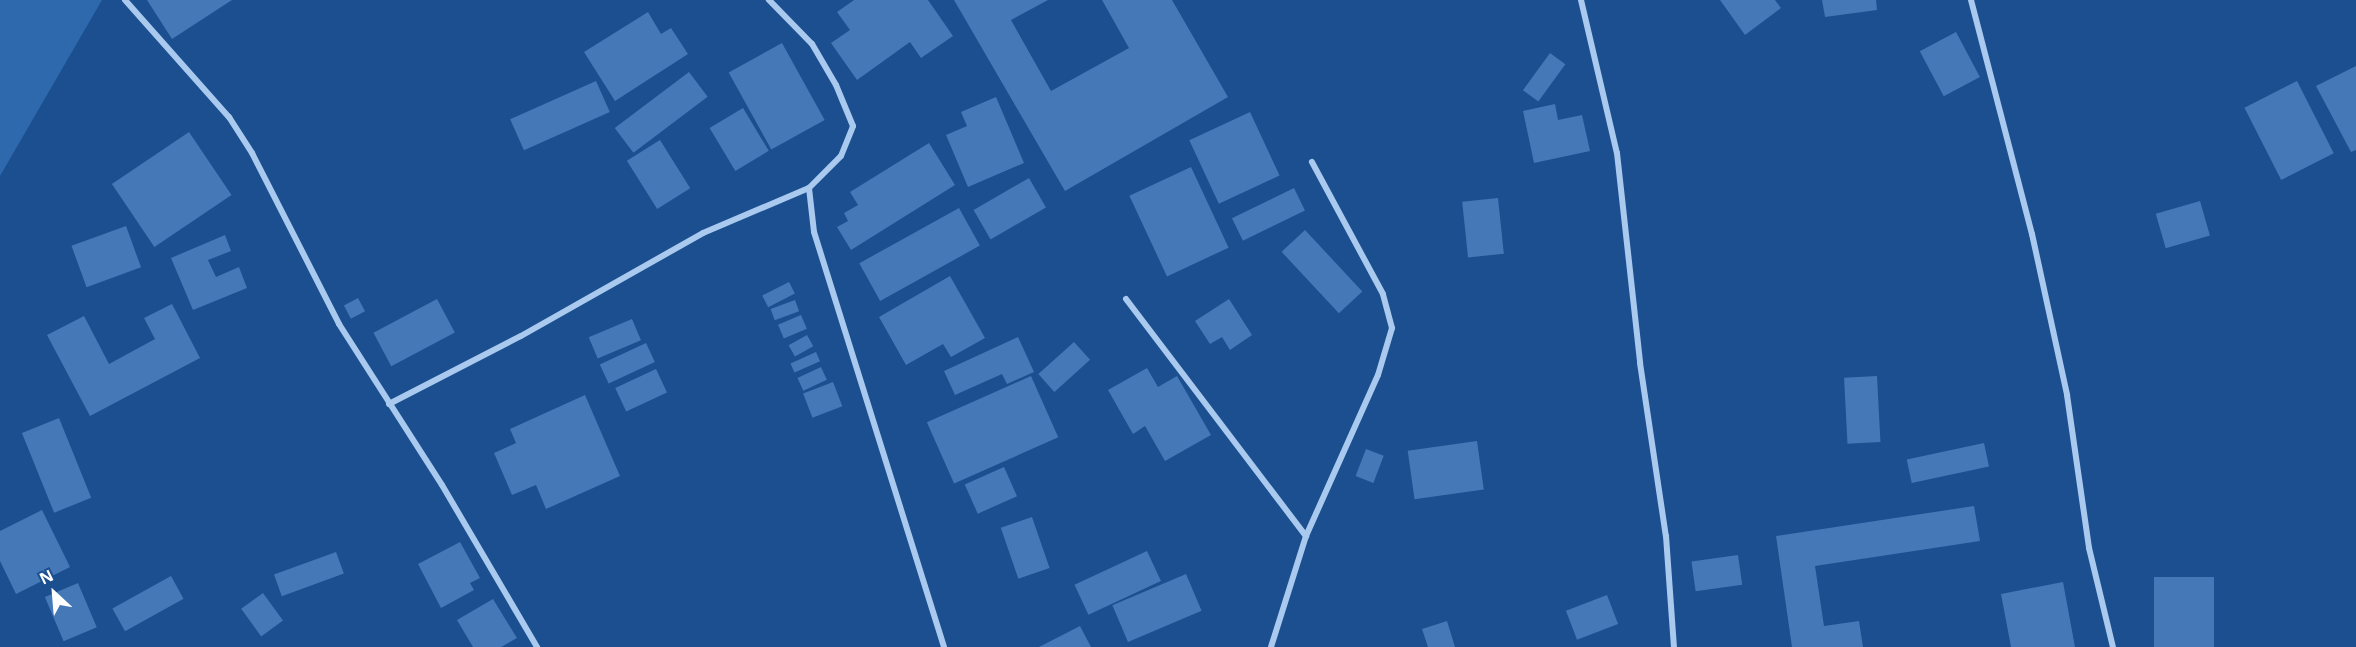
<!DOCTYPE html>
<style>
body{margin:0}
#map{position:relative;width:2356px;height:647px;overflow:hidden;background:#1b4f8f;font-family:"Open Sans",sans-serif}
div>[style]{position:absolute}
.green>*{inset:0;background:#2e69ad}
.building>*{inset:0;background:#4478b7;transform-origin:0 0}
.minor>*{height:6px;margin:-3px;padding:0 3px;transform-origin:3px;border-radius:3px;background:#a9c9ee}
span{translate:-50% -50%;white-space:nowrap;text-align:center;line-height:1.15;-webkit-text-stroke:4.5px #1b4f8f;paint-order:stroke}
.north{position:absolute;left:24px;top:563px;width:60px;height:60px;-webkit-text-stroke:4px #1b4f8f;paint-order:stroke;rotate:334deg;font-size:16px;font-weight:700;line-height:24px;text-align:center;color:#fff}
.north::after{content:'';display:block;margin:auto;width:21px;height:27px;background:#fff;clip-path:polygon(50% 0,100% 100%,50% 72%,0 100%)}
</style>
<div id="map">
<div class="green">
<i style="clip-path:polygon(0 0,102px 0,0 176px)"></i>
</div>
<div class="building">
<i style="clip-path:polygon(147px 0,232px 0,172px 39px)"></i>
<i style="clip-path:polygon(854px 0,928px 0,953px 36px,921px 58px,910px 42px,857px 80px,831px 43px,850px 30px,837px 12px)"></i>
<i style="clip-path:polygon(954px 0,1048px 0,1011px 20px,1051px 91px,1129px 48px,1102px 0,1172px 0,1228px 97px,1065px 191px)"></i>
<i style="clip-path:polygon(1720px 0,1775px 0,1781px 8px,1745px 35px)"></i>
<i style="clip-path:polygon(1822px 0,1876px 0,1877px 10px,1825px 17px)"></i>
<i style="clip-path:polygon(648px 12px,661px 34px,671px 28px,688px 54px,615px 101px,584px 52px)"></i>
<i style="left:1956px;top:32px;width:51px;height:41px;rotate:62deg"></i>
<i style="left:782px;top:43px;width:88px;height:61px;rotate:61deg"></i>
<i style="left:1550px;top:53px;width:19px;height:46px;rotate:36deg"></i>
<i style="clip-path:polygon(2356px 66px,2356px 150px,2351px 152px,2316px 86px)"></i>
<i style="left:689px;top:72px;width:31px;height:93px;rotate:53deg"></i>
<i style="left:596px;top:81px;width:34px;height:94px;rotate:66deg"></i>
<i style="left:2297px;top:81px;width:81px;height:59px;rotate:63deg"></i>
<i style="clip-path:polygon(996px 97px,1024px 163px,968px 187px,946px 135px,967px 126px,961px 112px)"></i>
<i style="clip-path:polygon(1555px 104px,1558px 120px,1582px 115px,1590px 151px,1534px 163px,1523px 111px)"></i>
<i style="left:743px;top:108px;width:50px;height:39px;rotate:59deg"></i>
<i style="left:1250px;top:112px;width:70px;height:67px;rotate:65deg"></i>
<i style="left:189px;top:132px;width:76px;height:93px;rotate:56deg"></i>
<i style="left:660px;top:140px;width:57px;height:39px;rotate:58deg"></i>
<i style="clip-path:polygon(929px 143px,955px 185px,851px 250px,837px 227px,848px 221px,844px 213px,858px 205px,850px 192px)"></i>
<i style="left:1191px;top:167px;width:89px;height:68px;rotate:65deg"></i>
<i style="left:1029px;top:178px;width:34px;height:64px;rotate:60deg"></i>
<i style="left:1294px;top:188px;width:25px;height:69px;rotate:64deg"></i>
<i style="left:1498px;top:198px;width:56px;height:36px;rotate:84deg"></i>
<i style="left:2200px;top:201px;width:36px;height:46px;rotate:74deg"></i>
<i style="left:959px;top:208px;width:43px;height:114px;rotate:61deg"></i>
<i style="left:126px;top:226px;width:44px;height:58px;rotate:70deg"></i>
<i style="left:1305px;top:230px;width:84px;height:32px;rotate:47deg"></i>
<i style="clip-path:polygon(225px 235px,231px 251px,208px 260px,216px 277px,239px 267px,247px 288px,193px 310px,171px 258px)"></i>
<i style="clip-path:polygon(950px 276px,985px 338px,951px 357px,943px 344px,906px 365px,879px 317px)"></i>
<i style="left:789px;top:282px;width:13px;height:30px;rotate:63deg"></i>
<i style="left:358px;top:298px;width:15px;height:16px;rotate:62deg"></i>
<i style="left:437px;top:299px;width:38px;height:72px;rotate:62deg"></i>
<i style="clip-path:polygon(1229px 299px,1252px 335px,1230px 350px,1222px 337px,1210px 344px,1195px 321px)"></i>
<i style="left:795px;top:300px;width:12px;height:26px;rotate:70deg"></i>
<i style="clip-path:polygon(172px 304px,200px 358px,90px 416px,47px 335px,84px 316px,109px 364px,155px 339px,144px 318px)"></i>
<i style="left:801px;top:315px;width:15px;height:25px;rotate:67deg"></i>
<i style="left:632px;top:319px;width:23px;height:47px;rotate:67deg"></i>
<i style="left:807px;top:335px;width:13px;height:21px;rotate:61deg"></i>
<i style="clip-path:polygon(1018px 337px,1034px 372px,1007px 384px,1002px 374px,955px 395px,944px 371px)"></i>
<i style="left:1074px;top:342px;width:24px;height:48px;rotate:48deg"></i>
<i style="left:646px;top:343px;width:21px;height:51px;rotate:65deg"></i>
<i style="left:816px;top:352px;width:10px;height:28px;rotate:66deg"></i>
<i style="left:821px;top:367px;width:14px;height:26px;rotate:65deg"></i>
<i style="clip-path:polygon(1147px 368px,1158px 387px,1177px 376px,1211px 435px,1165px 461px,1145px 426px,1133px 434px,1108px 390px)"></i>
<i style="left:656px;top:369px;width:26px;height:45px;rotate:65deg"></i>
<i style="left:1031px;top:376px;width:67px;height:114px;rotate:66deg"></i>
<i style="left:1877px;top:376px;width:66px;height:33px;rotate:87deg"></i>
<i style="left:833px;top:382px;width:26px;height:32px;rotate:69deg"></i>
<i style="clip-path:polygon(585px 395px,620px 476px,546px 509px,536px 485px,512px 495px,494px 453px,516px 443px,510px 429px)"></i>
<i style="left:59px;top:418px;width:86px;height:40px;rotate:68deg"></i>
<i style="left:1477px;top:441px;width:49px;height:70px;rotate:82deg"></i>
<i style="left:1984px;top:443px;width:24px;height:79px;rotate:78deg"></i>
<i style="left:1366px;top:449px;width:19px;height:29px;rotate:21deg"></i>
<i style="left:1004px;top:467px;width:32px;height:43px;rotate:66deg"></i>
<i style="clip-path:polygon(1974px 506px,1980px 541px,1815px 566px,1824px 626px,1859px 621px,1863px 647px,1792px 647px,1776px 536px)"></i>
<i style="clip-path:polygon(42px 510px,70px 567px,16px 594px,0 561px,0 531px)"></i>
<i style="left:1032px;top:517px;width:54px;height:33px;rotate:71deg"></i>
<i style="clip-path:polygon(460px 542px,480px 578px,470px 583px,474px 590px,441px 608px,418px 564px)"></i>
<i style="left:1147px;top:551px;width:33px;height:80px;rotate:65deg"></i>
<i style="left:336px;top:552px;width:23px;height:66px;rotate:70deg"></i>
<i style="left:1738px;top:555px;width:30px;height:47px;rotate:82deg"></i>
<i style="left:1186px;top:574px;width:40px;height:80px;rotate:67deg"></i>
<i style="left:171px;top:576px;width:26px;height:67px;rotate:61deg"></i>
<i style="left:2154px;top:577px;width:60px;height:70px"></i>
<i style="clip-path:polygon(2063px 582px,2075px 647px,2011px 647px,2001px 594px)"></i>
<i style="left:78px;top:583px;width:48px;height:36px;rotate:67deg"></i>
<i style="left:263px;top:593px;width:34px;height:27px;rotate:54deg"></i>
<i style="left:1607px;top:595px;width:31px;height:44px;rotate:69deg"></i>
<i style="clip-path:polygon(493px 599px,517px 638px,501px 647px,473px 647px,457px 620px)"></i>
<i style="clip-path:polygon(1447px 621px,1455px 647px,1428px 647px,1422px 629px)"></i>
<i style="clip-path:polygon(1080px 626px,1091px 647px,1039px 647px)"></i>
</div>
<div class="minor">
<i style="left:125px;top:0;width:157px;rotate:48.4deg"></i>
<i style="left:229px;top:117px;width:43px;rotate:57.4deg"></i>
<i style="left:252px;top:153px;width:192px;rotate:63deg"></i>
<i style="left:339px;top:324px;width:191px;rotate:57.4deg"></i>
<i style="left:442px;top:485px;width:188px;rotate:59.6deg"></i>
<i style="left:1581px;top:0;width:157px;rotate:76.8deg"></i>
<i style="left:1617px;top:153px;width:211px;rotate:83.7deg"></i>
<i style="left:1640px;top:363px;width:175px;rotate:81.5deg"></i>
<i style="left:1666px;top:536px;width:111px;rotate:85.9deg"></i>
<i style="left:1971px;top:0;width:242px;rotate:75.4deg"></i>
<i style="left:2032px;top:234px;width:165px;rotate:77.7deg"></i>
<i style="left:2067px;top:395px;width:155px;rotate:81.8deg"></i>
<i style="left:2089px;top:548px;width:102px;rotate:76.4deg"></i>
<i style="left:809px;top:188px;width:44px;rotate:83.5deg"></i>
<i style="left:814px;top:232px;width:435px;rotate:72.6deg"></i>
<i style="left:1126px;top:299px;width:298px;rotate:52.8deg"></i>
<i style="left:389px;top:404px;width:148px;rotate:-27.3deg"></i>
<i style="left:521px;top:336px;width:209px;rotate:-29.5deg"></i>
<i style="left:703px;top:233px;width:115px;rotate:-23deg"></i>
<i style="left:809px;top:188px;width:45px;rotate:-45deg"></i>
<i style="left:841px;top:156px;width:32px;rotate:-68deg"></i>
<i style="left:853px;top:126px;width:44px;rotate:-112.5deg"></i>
<i style="left:836px;top:85px;width:48px;rotate:-120.3deg"></i>
<i style="left:812px;top:44px;width:62px;rotate:-134.3deg"></i>
<i style="left:1271px;top:647px;width:116px;rotate:-72.5deg"></i>
<i style="left:1306px;top:536px;width:176px;rotate:-65.9deg"></i>
<i style="left:1378px;top:375px;width:49px;rotate:-73.4deg"></i>
<i style="left:1392px;top:328px;width:35px;rotate:-105deg"></i>
<i style="left:1383px;top:294px;width:150px;rotate:-118.3deg"></i>
</div>
<div class="north">N</div>
</div>
